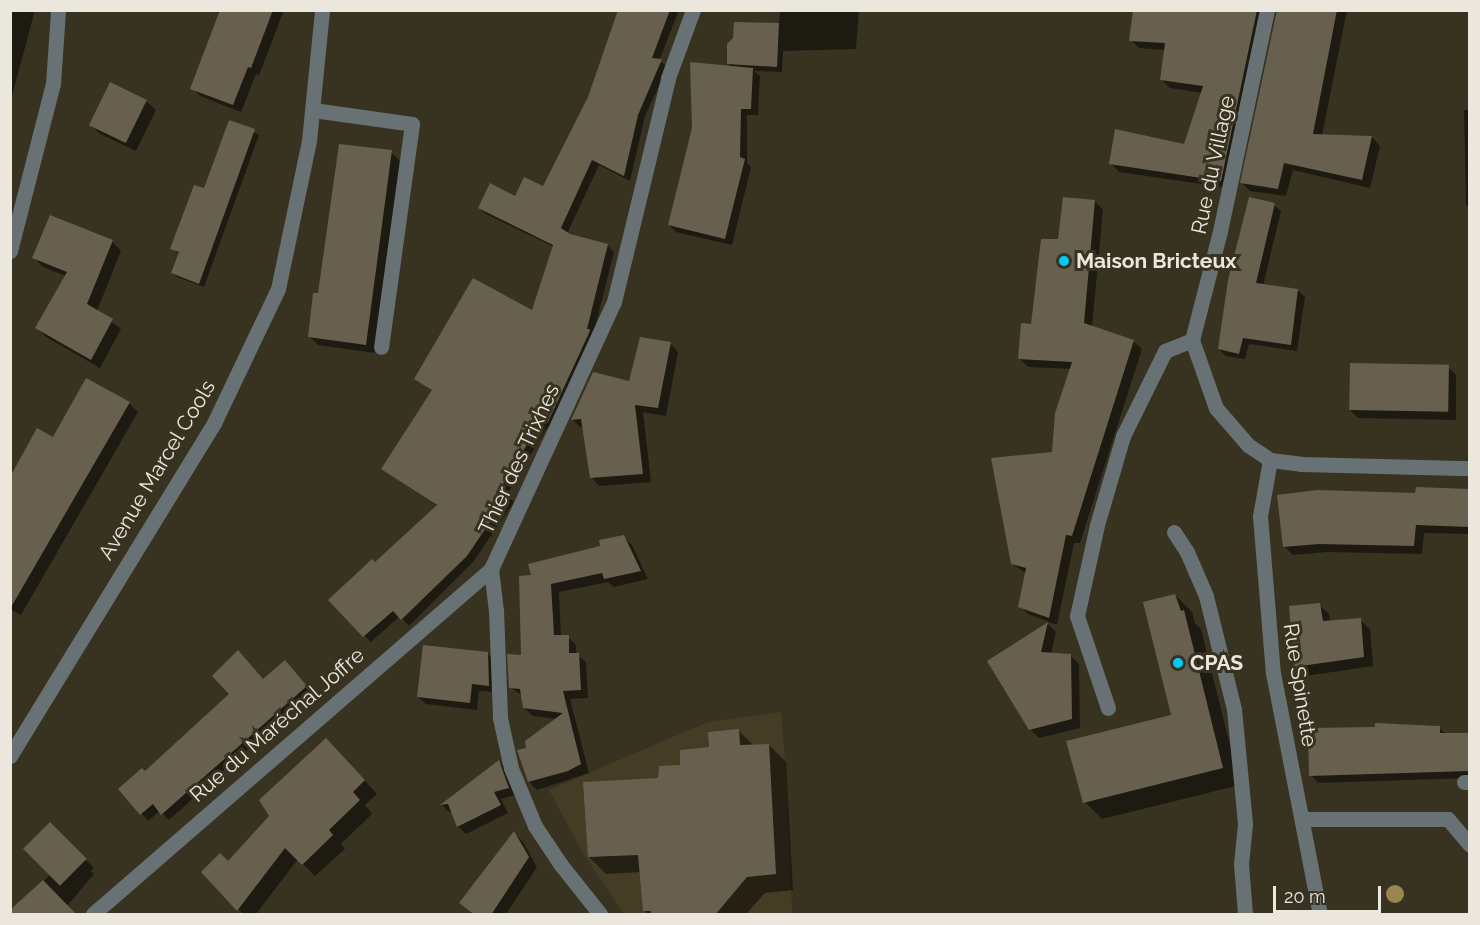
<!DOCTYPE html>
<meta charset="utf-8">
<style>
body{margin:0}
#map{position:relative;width:1480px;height:925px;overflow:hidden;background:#383221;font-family:Raleway,sans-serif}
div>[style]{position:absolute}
.built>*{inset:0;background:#443c25}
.shadow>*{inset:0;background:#0007}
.building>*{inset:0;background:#67604e;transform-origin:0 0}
.minor>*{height:15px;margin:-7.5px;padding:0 7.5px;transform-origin:7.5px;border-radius:7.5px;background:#687275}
.trees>*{width:18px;height:18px;margin:-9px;border-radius:50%;background:#99864e}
.dots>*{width:16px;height:16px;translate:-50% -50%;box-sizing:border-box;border:3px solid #383221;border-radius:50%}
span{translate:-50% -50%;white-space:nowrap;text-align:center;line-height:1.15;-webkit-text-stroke:6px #383221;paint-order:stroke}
.street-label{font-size:21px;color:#ebe7dd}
.poi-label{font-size:21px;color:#ebe7dd;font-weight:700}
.left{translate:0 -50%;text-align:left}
.frame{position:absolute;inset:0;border:12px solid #ebe7dd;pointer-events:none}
.scale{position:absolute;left:1273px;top:886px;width:108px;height:27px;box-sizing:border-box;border:3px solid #ebe7dd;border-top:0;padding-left:8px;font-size:18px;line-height:21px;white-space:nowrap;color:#ebe7dd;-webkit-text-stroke:4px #383221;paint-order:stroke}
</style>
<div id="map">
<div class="built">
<i style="clip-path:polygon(781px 712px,787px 784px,792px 914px,624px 914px,584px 855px,549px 790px,708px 722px)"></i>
</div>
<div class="shadow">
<i style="clip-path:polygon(10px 10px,35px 10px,12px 96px,10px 96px)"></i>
<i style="clip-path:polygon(220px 10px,284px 10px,259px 75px,256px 74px,241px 112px,200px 96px,192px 88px)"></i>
<i style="clip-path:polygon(619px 10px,679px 10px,659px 61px,668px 67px,645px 116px,630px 181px,599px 165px,567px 234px,608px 246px,614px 252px,593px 335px,554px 428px,546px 429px,507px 495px,514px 502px,473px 562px,409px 626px,400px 616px,371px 642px,330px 600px,375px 564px,437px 506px,383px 469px,433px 391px,416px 378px,533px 313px,554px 247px,486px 214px,479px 208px,544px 187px,590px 98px)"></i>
<i style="clip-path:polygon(780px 10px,859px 10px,856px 49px,783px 51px,782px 72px,754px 71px,760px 76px,758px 115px,747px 115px,747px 163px,751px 167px,732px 245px,676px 232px,669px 225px,732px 67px,728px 64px,736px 23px,779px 24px)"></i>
<i style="clip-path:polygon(1134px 10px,1271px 10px,1229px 188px,1119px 172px,1111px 163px,1185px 145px,1202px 93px,1170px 88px,1161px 79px,1166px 50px,1139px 48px,1131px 40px)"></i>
<i style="clip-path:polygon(1278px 10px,1347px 10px,1322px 136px,1372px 137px,1380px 146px,1370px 188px,1293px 170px,1286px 196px,1250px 191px,1242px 183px)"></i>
<i style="clip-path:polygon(111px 84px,146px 101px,156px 110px,136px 151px,100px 134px,91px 125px)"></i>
<i style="clip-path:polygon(1464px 110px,1470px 110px,1470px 208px,1466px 205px)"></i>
<i style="clip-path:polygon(230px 121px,259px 135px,204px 287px,177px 277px,173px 273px,179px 254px,172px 248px,205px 190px)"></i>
<i style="clip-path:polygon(391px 152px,400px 161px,375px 353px,318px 345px,309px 336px,319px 295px)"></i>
<i style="clip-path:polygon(1095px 201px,1103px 210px,1092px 327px,1133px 341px,1142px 349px,1080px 543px,1074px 543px,1057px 625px,1028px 614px,1020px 606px,1026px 573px,1012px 564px,1053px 454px,1071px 369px,1028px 367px,1020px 359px,1060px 241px)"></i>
<i style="clip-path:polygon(1274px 205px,1281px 211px,1263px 286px,1298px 291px,1305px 297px,1297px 351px,1249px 344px,1245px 359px,1226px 356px,1219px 349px)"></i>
<i style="clip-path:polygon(112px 241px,121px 251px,97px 311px,121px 329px,100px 368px,46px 337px,37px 328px,66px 276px,43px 267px,34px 258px)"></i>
<i style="clip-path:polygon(670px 343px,678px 352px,666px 416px,643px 412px,651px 482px,599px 486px,591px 477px,584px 427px,580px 427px,572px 419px,630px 382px)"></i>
<i style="clip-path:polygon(1448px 367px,1456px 375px,1456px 420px,1358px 418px,1350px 410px)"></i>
<i style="clip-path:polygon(129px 403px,138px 412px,21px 615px,10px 609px,10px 512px,54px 439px)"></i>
<i style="clip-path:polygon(1470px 490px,1470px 534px,1424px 533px,1422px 554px,1328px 552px,1293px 555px,1284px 546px,1416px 495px)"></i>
<i style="clip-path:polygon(624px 537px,632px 545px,648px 579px,614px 587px,608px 582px,559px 592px,561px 637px,568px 637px,576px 645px,576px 654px,586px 662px,588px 698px,570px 699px,589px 773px,537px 790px,529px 782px,519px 751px,527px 749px,557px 719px,533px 716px,524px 708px,523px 696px,510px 687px,523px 657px,533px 577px)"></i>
<i style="clip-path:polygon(1175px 595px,1192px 612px,1195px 623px,1201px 629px,1240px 785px,1102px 819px,1085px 802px,1173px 716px)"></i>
<i style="clip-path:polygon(1319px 605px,1329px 614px,1330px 622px,1360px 620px,1370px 629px,1373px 666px,1305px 676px,1296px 666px)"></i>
<i style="clip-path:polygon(1048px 624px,1056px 632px,1051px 654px,1071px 656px,1079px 664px,1080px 728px,1039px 738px,1030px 729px,989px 661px)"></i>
<i style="clip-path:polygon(487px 653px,495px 661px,496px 692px,479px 691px,477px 710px,426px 704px,418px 697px)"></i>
<i style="clip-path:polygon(291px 669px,312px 693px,169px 820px,160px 811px,148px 821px,120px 789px)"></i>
<i style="clip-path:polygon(1377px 724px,1406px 724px,1410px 728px,1439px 728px,1446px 734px,1470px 734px,1470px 778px,1318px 783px,1311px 775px,1376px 728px)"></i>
<i style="clip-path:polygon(739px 731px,754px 746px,769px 745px,786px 762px,793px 890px,765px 893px,746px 914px,648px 914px,644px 910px,641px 872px,606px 874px,589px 857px,660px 779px)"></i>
<i style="clip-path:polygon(339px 753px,377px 794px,365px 805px,372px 814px,341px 844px,345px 849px,315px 876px,298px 859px,256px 914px,243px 914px,203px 872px,228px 863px)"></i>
<i style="clip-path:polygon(499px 762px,507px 770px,515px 795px,501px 799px,508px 813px,466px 834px,458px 827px,453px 811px,449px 812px,442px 805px)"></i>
<i style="clip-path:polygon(50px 824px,94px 868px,91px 871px,94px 874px,67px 906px,10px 912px,49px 876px)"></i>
<i style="clip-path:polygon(514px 833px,523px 842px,537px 867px,506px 914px,474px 914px,461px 902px)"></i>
</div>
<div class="building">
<i style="clip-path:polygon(220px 10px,273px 10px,251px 68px,248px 67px,233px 105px,190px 89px)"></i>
<i style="clip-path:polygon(618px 10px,670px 10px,652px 58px,662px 59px,638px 115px,624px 176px,592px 160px,561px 228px,570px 234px,608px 244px,587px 329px,590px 329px,589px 333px,548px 422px,540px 423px,500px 489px,508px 495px,467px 556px,401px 620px,393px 611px,363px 637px,328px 600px,372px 559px,375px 562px,437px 505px,381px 469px,432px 390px,414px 379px,473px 278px,532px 310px,553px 245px,478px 208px,490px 183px,515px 196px,524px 177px,543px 186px,588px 97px)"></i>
<i style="clip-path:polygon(1133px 10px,1257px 10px,1221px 181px,1109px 164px,1115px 129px,1184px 144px,1203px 86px,1160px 80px,1165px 43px,1129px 41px)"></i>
<i style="clip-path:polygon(1277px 10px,1337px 10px,1313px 134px,1372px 136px,1362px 180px,1284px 163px,1278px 189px,1240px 183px)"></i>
<i style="clip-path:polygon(734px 22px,779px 23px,777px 67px,727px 64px,727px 44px,733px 38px)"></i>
<i style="clip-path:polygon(690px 62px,753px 68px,751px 109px,741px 109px,740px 157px,745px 159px,725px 239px,668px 225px,692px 128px)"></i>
<i style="left:110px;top:82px;width:41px;height:48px;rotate:26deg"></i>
<i style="clip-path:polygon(229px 120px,255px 129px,199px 284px,171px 273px,179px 252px,170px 249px,194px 185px,204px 188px)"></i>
<i style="clip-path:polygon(339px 144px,392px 150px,366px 345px,308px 337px,313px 293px,318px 293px)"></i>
<i style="clip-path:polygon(1063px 197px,1095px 200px,1084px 323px,1134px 340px,1072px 536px,1066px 535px,1049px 618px,1018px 607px,1026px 568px,1011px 564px,991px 458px,1052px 452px,1055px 413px,1072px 362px,1018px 359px,1021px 323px,1031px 324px,1041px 239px,1058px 239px)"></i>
<i style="clip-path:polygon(1249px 197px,1275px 203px,1256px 283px,1298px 289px,1291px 345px,1243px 338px,1239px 354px,1218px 349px,1228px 280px)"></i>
<i style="clip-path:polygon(50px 215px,113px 240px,87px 304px,113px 319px,91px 360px,35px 328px,67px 272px,32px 258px)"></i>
<i style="clip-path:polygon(640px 337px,671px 342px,658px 408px,635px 405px,643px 474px,590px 478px,581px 419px,571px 420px,593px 372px,629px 381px)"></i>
<i style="left:1350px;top:363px;width:99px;height:47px;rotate:1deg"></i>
<i style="clip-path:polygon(86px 378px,130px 402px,10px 609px,10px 477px,37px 428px,53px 437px)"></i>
<i style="clip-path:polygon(1416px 487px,1470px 489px,1470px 527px,1416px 525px,1414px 546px,1319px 544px,1283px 547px,1277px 495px,1317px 490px,1415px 493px)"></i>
<i style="clip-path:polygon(624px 535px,641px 571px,604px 579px,602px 573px,551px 584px,554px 635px,569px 635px,569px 653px,579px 653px,581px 690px,563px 691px,581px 764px,568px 771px,528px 782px,517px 750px,526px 748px,525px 741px,563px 713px,523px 708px,520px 689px,509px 688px,507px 654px,521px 655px,519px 576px,531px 575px,528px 564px,600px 546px,599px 540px)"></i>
<i style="clip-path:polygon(1175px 594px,1181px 611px,1184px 610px,1223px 768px,1083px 803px,1066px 741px,1171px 715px,1143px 602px)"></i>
<i style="clip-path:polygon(1320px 603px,1323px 621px,1361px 618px,1364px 657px,1294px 667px,1289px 606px)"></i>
<i style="clip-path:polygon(1048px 622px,1041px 652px,1071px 654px,1072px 719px,1029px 730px,987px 661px)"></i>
<i style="clip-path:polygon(423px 645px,488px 652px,489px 686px,472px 684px,470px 703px,417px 697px)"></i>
<i style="clip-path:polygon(238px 650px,263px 679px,285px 660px,307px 686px,161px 815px,153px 804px,140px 815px,118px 789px,142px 768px,145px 771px,229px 694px,212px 676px)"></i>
<i style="clip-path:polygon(1375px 723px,1440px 726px,1440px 733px,1470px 733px,1470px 771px,1309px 776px,1308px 728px,1375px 727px)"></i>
<i style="clip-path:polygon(739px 729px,740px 745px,769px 744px,776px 874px,747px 877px,715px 915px,651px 915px,651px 911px,643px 911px,638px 855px,588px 857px,583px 782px,658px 778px,659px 766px,680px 765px,680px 750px,709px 747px,708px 732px)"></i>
<i style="clip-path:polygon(326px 738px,365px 780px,353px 792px,360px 800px,329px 830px,333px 835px,302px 865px,285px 848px,237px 911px,201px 872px,220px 853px,228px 861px,269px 816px,259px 800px)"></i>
<i style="clip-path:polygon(499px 760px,509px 788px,494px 792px,501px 805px,457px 827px,448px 804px,440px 805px)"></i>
<i style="left:50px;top:822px;width:52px;height:38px;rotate:45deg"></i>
<i style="clip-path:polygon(514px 831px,529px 857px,491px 915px,475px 915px,459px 903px)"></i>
<i style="clip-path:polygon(43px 880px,77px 915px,10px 915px,10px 910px)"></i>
</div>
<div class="minor">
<i style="left:1267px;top:10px;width:230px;rotate:102deg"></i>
<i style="left:1219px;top:235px;width:108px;rotate:104.4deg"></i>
<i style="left:1192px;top:340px;width:72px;rotate:70.6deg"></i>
<i style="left:1216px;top:408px;width:49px;rotate:49.1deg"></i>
<i style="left:1248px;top:445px;width:27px;rotate:34deg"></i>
<i style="left:1270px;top:460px;width:31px;rotate:7deg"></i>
<i style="left:1301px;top:464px;width:169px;rotate:1.4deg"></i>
<i style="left:313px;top:110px;width:100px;rotate:8deg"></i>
<i style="left:412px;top:124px;width:225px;rotate:97.9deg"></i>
<i style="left:10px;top:251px;width:172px;rotate:-75.6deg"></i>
<i style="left:53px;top:84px;width:74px;rotate:-86.1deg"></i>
<i style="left:1270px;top:460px;width:57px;rotate:100.1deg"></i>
<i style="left:1260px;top:516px;width:158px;rotate:85.3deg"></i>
<i style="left:1273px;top:673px;width:246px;rotate:79deg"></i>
<i style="left:1174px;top:532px;width:24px;rotate:57deg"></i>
<i style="left:1187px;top:552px;width:48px;rotate:66.6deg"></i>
<i style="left:1206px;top:596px;width:116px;rotate:76.1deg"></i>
<i style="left:1234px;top:709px;width:116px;rotate:84.5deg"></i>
<i style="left:1245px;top:824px;width:40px;rotate:95.7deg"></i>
<i style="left:1241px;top:864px;width:50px;rotate:85.4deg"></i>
<i style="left:1108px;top:708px;width:97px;rotate:-108.6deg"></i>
<i style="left:1077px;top:616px;width:93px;rotate:-77.6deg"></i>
<i style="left:1097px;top:525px;width:93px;rotate:-73.7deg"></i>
<i style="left:1123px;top:436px;width:95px;rotate:-63.7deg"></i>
<i style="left:1165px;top:351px;width:29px;rotate:-22deg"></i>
<i style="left:10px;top:756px;width:391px;rotate:-58.5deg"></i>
<i style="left:214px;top:423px;width:148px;rotate:-64.5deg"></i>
<i style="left:278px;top:289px;width:151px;rotate:-78.2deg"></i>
<i style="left:309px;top:141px;width:132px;rotate:-84.3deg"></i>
<i style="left:1464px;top:782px;width:6px"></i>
<i style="left:1302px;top:819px;width:146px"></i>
<i style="left:1448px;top:819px;width:34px;rotate:50deg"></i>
<i style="left:93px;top:914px;width:527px;rotate:-40.92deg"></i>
<i style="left:600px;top:914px;width:63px;rotate:-128.5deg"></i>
<i style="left:561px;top:865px;width:47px;rotate:-123.7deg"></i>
<i style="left:535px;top:826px;width:63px;rotate:-112.5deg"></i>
<i style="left:511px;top:768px;width:51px;rotate:-102.4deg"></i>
<i style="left:500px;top:718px;width:107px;rotate:-92.1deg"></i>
<i style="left:496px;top:611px;width:42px;rotate:-96.8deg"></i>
<i style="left:491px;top:569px;width:294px;rotate:-65.3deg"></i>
<i style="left:614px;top:302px;width:230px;rotate:-76.4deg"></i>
<i style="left:668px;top:78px;width:72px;rotate:-69.8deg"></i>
</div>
<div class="trees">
<i style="left:1395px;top:894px"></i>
</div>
<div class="dots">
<i style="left:1064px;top:261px;background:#00cbf8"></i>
<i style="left:1178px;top:663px;background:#00cbf8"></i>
</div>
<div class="street-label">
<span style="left:1213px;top:165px;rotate:-78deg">Rue du Village</span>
<span style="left:519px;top:459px;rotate:-65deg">Thier des Trixhes</span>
<span style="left:157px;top:470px;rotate:-59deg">Avenue Marcel Cools</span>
<span style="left:1300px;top:685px;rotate:81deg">Rue Spinette</span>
<span style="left:277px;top:725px;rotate:-41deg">Rue du Maréchal Joffre</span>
</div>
<div class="poi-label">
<span class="left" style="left:1076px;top:261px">Maison Bricteux</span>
<span class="left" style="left:1190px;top:663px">CPAS</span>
</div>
<div class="frame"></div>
<div class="scale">20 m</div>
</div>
